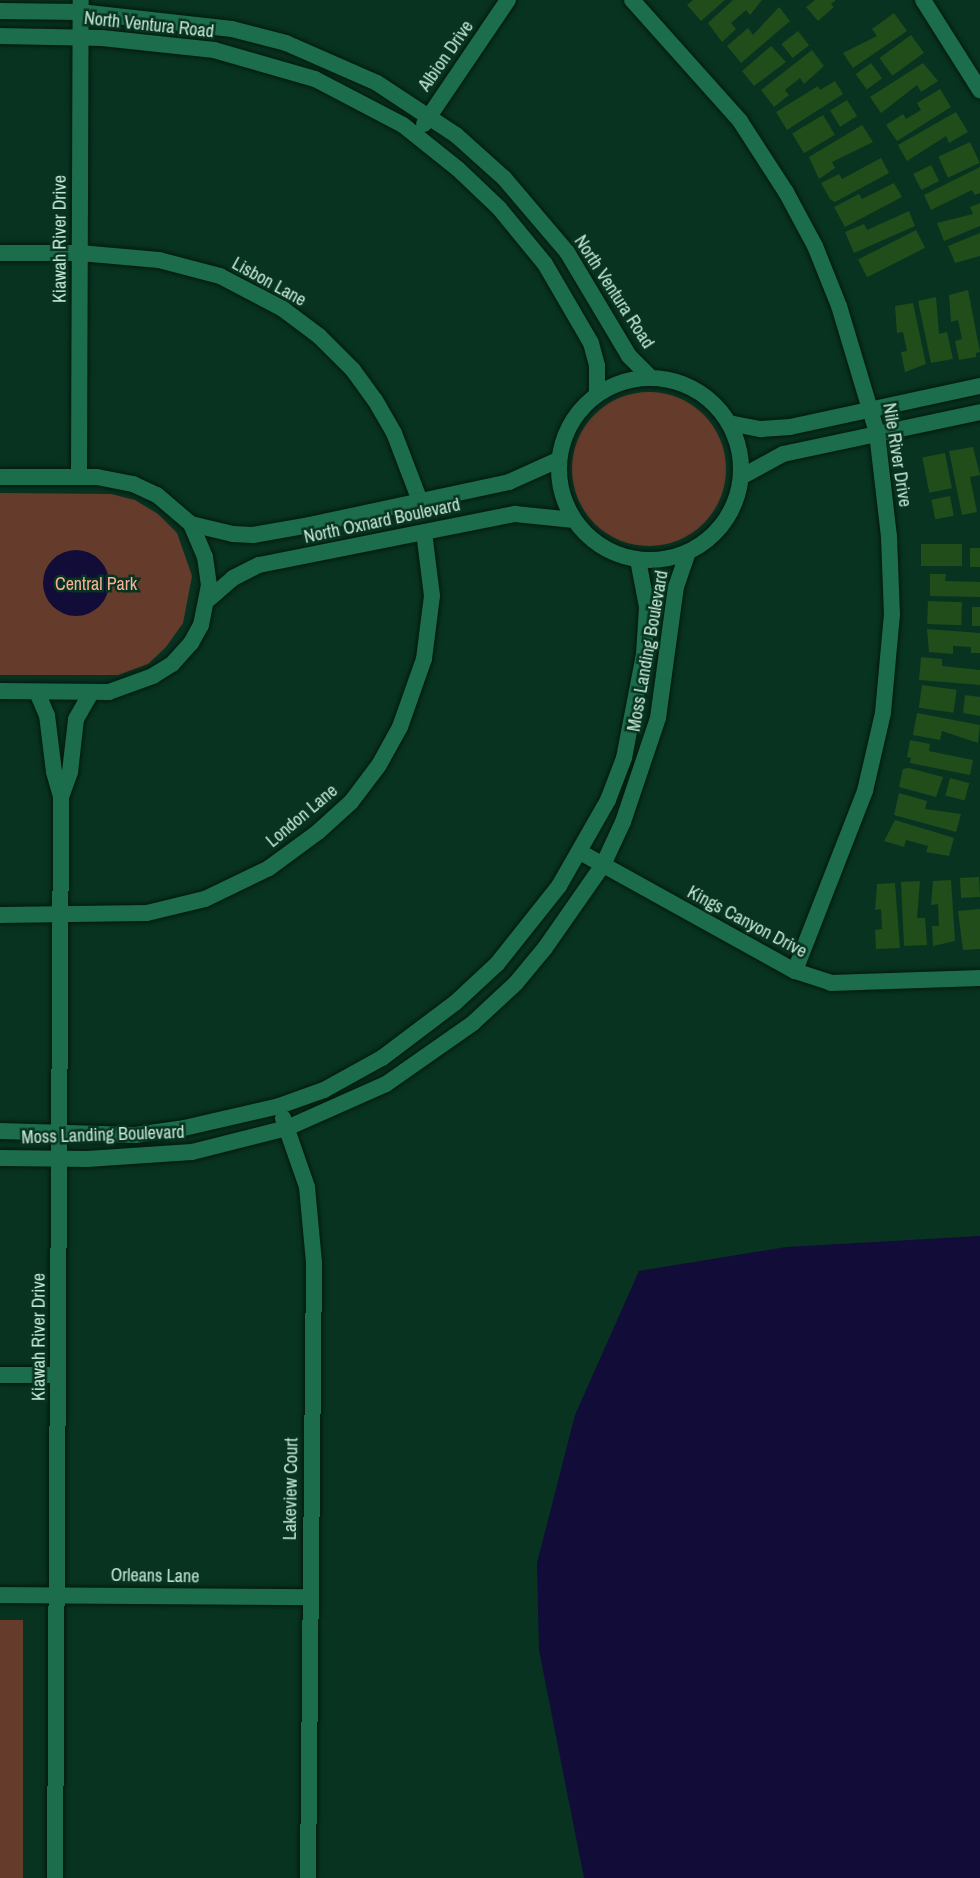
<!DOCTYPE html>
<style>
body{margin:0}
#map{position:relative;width:980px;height:1878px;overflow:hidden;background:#083321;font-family:"Archivo Narrow",sans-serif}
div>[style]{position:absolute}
.green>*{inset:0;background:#653c2c;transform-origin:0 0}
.round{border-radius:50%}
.water>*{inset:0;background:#120c38}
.building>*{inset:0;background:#204d1a;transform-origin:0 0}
.roads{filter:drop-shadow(0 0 2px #02180d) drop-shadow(0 0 2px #02180d)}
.street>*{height:16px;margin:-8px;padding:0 8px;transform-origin:8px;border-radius:8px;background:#1b6d4c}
.street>.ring{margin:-8px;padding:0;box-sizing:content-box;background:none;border:16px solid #1b6d4c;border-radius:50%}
span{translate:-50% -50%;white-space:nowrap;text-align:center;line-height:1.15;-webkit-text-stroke:5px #083321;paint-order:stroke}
.street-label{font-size:18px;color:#c5ead6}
.park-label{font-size:18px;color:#f6b196}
</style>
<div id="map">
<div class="green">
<i class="round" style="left:572px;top:392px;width:154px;height:154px"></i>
<i style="clip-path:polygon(0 493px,111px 494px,135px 500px,158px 514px,177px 533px,192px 576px,183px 623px,166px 647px,148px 664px,118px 675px,0 675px)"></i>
<i style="left:0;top:1620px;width:23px;height:258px"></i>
</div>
<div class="water">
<i class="round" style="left:43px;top:550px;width:66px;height:66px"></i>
<i style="clip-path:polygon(980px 1236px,980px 1878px,584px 1878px,539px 1650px,537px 1563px,575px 1415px,639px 1271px,786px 1247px)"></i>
</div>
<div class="building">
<i style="clip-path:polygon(693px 0,725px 0,701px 21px,687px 5px)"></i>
<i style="clip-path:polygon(733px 0,762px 0,750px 15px,746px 10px,731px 23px,736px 29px,722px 42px,708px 23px)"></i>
<i style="clip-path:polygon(815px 0,836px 0,831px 4px,834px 7px,818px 21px,806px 7px)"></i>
<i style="clip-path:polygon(779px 7px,790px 21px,741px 63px,727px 46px,748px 28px,753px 35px)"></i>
<i style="clip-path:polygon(894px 13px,907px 31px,853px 68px,843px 53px,877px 36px,872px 29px)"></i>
<i style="left:798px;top:31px;width:18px;height:21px;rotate:52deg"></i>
<i style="left:911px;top:35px;width:22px;height:39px;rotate:54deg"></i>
<i style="clip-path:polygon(771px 46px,786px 62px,754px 86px,742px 71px)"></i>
<i style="clip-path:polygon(812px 50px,824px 66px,804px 84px,800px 78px,785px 90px,789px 95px,774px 107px,761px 90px)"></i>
<i style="left:871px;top:63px;width:19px;height:19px;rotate:54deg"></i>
<i style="clip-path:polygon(923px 63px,938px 81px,921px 92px,917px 85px,881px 113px,870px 97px)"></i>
<i style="clip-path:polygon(835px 81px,843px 94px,787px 130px,776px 112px,818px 86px,820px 90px)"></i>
<i style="clip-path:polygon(940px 89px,951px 107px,897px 141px,886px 125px,903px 114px,906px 119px,921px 110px,917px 103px)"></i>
<i style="left:847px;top:100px;width:19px;height:20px;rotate:58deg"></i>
<i style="clip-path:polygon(956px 112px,968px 132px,949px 143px,946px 136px,907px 161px,898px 145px)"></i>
<i style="left:823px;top:115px;width:23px;height:36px;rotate:59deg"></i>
<i style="clip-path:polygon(862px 125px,873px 142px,832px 162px,835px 168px,819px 179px,809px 157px)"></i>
<i style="left:970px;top:142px;width:23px;height:35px;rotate:65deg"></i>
<i style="clip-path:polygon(881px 158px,889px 173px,835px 202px,830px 199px,821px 183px,839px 174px,842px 179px)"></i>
<i style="left:931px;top:165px;width:18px;height:20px;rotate:63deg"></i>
<i style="clip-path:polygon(980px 167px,980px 193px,975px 195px,972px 190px,931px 210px,924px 195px)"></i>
<i style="clip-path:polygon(894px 183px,902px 197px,845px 227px,834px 207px,859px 194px,862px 199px)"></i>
<i style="clip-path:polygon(980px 203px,980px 226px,944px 241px,937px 223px,973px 214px,970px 207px)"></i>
<i style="clip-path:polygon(909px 211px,915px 226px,854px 253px,845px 232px,864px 224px,867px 230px)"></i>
<i style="left:916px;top:230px;width:20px;height:65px;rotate:63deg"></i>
<i style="clip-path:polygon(980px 233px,980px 256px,955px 263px,948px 246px)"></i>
<i style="clip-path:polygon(968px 290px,980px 352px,976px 353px,976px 357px,959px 360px,955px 341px,962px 339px,958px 320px,951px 322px,949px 295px)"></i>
<i style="clip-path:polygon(936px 297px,939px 334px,947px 332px,953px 359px,931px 363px,918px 301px)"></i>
<i style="clip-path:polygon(913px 303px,926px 364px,905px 372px,901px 352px,907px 351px,903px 332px,897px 333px,895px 306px)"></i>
<i style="clip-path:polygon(973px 447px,980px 475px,970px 477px,977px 512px,962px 515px,949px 451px)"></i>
<i style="left:945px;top:453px;width:36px;height:23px;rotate:79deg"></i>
<i style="left:950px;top:496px;width:20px;height:19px;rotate:79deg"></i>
<i style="left:962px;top:544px;width:22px;height:41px;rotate:90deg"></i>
<i style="left:980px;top:548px;width:19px;height:10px;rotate:90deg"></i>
<i style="clip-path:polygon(930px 574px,946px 574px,945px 581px,980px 582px,980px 597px,930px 596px)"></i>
<i style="left:928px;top:601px;width:34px;height:23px;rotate:2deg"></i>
<i style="left:972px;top:607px;width:8px;height:19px"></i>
<i style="clip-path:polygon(927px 629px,980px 633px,980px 653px,971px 653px,971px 647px,953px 646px,953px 654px,929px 652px)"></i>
<i style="clip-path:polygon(921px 657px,942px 659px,942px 666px,980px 670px,980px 685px,919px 680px)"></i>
<i style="left:922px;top:685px;width:35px;height:23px;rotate:8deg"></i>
<i style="clip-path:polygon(965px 695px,980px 697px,980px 716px,963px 713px)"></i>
<i style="clip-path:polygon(917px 713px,980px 725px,978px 743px,942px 731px,940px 740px,913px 735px)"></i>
<i style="clip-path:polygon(910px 740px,930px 744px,929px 751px,973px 760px,970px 775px,910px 763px,911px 758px,907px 757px)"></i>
<i style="clip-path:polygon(909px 768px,943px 777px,936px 797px,899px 787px,903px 769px)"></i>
<i style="left:950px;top:778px;width:20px;height:18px;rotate:15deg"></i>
<i style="clip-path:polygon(899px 793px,927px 801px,925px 809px,961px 814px,956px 832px,894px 815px)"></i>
<i style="clip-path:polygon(895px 820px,954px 838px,949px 856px,926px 852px,928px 846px,906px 840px,904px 847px,884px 841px)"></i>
<i style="left:979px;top:877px;width:20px;height:19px;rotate:87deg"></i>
<i style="clip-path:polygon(951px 880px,955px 941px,933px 946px,932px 926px,939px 926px,938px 904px,931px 905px,933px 881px)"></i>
<i style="clip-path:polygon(920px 881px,917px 918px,925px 918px,927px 945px,904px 946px,901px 882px)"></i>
<i style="clip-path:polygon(895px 883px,900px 948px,876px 949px,875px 930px,882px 929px,881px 909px,875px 910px,877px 884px)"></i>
<i style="clip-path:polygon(980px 909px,980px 949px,963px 950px,958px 911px)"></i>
</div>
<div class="roads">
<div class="street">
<i style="left:632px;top:0;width:162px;rotate:48.2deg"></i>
<i style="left:740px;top:121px;width:85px;rotate:57.1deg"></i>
<i style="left:786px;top:192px;width:61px;rotate:61.8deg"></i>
<i style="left:815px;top:246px;width:65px;rotate:68.2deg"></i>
<i style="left:839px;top:306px;width:133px;rotate:73.3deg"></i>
<i style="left:877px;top:433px;width:105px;rotate:83.4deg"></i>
<i style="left:889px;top:537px;width:77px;rotate:87.8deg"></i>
<i style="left:892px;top:614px;width:99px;rotate:95.2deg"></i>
<i style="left:883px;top:713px;width:80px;rotate:103deg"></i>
<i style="left:865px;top:791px;width:193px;rotate:111.3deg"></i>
<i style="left:923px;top:0;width:107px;rotate:57.7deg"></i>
<i style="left:0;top:11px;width:80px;rotate:0.7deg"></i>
<i style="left:80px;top:12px;width:153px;rotate:6.4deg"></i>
<i style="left:232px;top:29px;width:56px;rotate:14.5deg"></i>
<i style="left:286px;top:43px;width:99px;rotate:23.7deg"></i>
<i style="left:377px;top:83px;width:95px;rotate:33.4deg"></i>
<i style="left:456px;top:135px;width:64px;rotate:41.9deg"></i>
<i style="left:504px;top:178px;width:97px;rotate:49.6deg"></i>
<i style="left:567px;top:252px;width:121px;rotate:59.2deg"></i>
<i style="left:629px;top:356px;width:30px;rotate:45deg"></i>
<i style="left:0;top:36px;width:102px;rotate:1.1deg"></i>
<i style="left:102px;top:38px;width:113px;rotate:6.1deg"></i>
<i style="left:214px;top:50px;width:105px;rotate:16deg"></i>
<i style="left:315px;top:79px;width:99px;rotate:27.6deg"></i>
<i style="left:403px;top:125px;width:70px;rotate:38.7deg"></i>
<i style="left:458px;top:169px;width:57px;rotate:43.6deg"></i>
<i style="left:499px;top:208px;width:72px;rotate:50.6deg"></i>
<i style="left:545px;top:264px;width:91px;rotate:59.8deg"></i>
<i style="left:591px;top:343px;width:24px;rotate:75deg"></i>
<i style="left:597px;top:366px;width:28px;rotate:90deg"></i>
<i style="left:424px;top:124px;width:150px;rotate:-55.9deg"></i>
<i style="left:0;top:253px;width:80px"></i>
<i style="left:80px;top:253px;width:79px;rotate:5.1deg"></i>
<i style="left:159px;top:260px;width:63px;rotate:14.7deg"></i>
<i style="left:220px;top:276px;width:71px;rotate:27.6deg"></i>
<i style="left:283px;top:309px;width:45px;rotate:36.9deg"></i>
<i style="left:319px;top:336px;width:48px;rotate:45deg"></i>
<i style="left:353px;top:370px;width:37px;rotate:54deg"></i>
<i style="left:375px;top:400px;width:38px;rotate:60deg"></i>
<i style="left:394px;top:433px;width:73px;rotate:69.1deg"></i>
<i class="ring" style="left:559px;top:378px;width:166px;height:166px"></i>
<i style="left:729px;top:423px;width:33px;rotate:11deg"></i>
<i style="left:761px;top:429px;width:29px;rotate:-4deg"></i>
<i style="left:790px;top:427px;width:194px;rotate:-12.2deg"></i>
<i style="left:0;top:477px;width:97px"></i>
<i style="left:97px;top:477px;width:37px;rotate:11deg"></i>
<i style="left:133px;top:484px;width:26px;rotate:25deg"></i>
<i style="left:157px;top:495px;width:45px;rotate:40.5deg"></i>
<i style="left:191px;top:524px;width:36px;rotate:67deg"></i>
<i style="left:205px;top:557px;width:28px;rotate:82deg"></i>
<i style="left:209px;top:585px;width:41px;rotate:101.3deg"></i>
<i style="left:201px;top:625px;width:21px;rotate:119deg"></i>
<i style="left:191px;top:643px;width:28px;rotate:132deg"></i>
<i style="left:172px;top:664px;width:22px;rotate:148deg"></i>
<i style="left:153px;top:676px;width:47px;rotate:160deg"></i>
<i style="left:109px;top:692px;width:109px;rotate:-179.5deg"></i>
<i style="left:79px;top:477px;width:477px;rotate:-89.8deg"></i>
<i style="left:741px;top:477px;width:48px;rotate:-28.7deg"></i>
<i style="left:783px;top:454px;width:201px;rotate:-12deg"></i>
<i style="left:191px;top:524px;width:43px;rotate:13.4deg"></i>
<i style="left:233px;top:534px;width:20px;rotate:3deg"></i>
<i style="left:253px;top:535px;width:57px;rotate:-10.1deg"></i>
<i style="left:309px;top:525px;width:205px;rotate:-12.1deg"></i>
<i style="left:509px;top:482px;width:54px;rotate:-24.2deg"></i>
<i style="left:209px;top:599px;width:32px;rotate:-41deg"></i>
<i style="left:233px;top:578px;width:29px;rotate:-27deg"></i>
<i style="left:259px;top:565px;width:261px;rotate:-11.3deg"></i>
<i style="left:515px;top:514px;width:59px;rotate:5.8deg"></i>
<i style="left:37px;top:692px;width:25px;rotate:67deg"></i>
<i style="left:47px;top:715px;width:57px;rotate:83deg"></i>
<i style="left:54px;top:772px;width:26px;rotate:74deg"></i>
<i style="left:580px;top:852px;width:246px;rotate:29deg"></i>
<i style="left:795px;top:971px;width:38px;rotate:18deg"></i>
<i style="left:831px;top:983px;width:149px;rotate:-1.9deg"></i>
<i style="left:0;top:915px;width:147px;rotate:-0.8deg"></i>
<i style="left:147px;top:913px;width:60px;rotate:-13.6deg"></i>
<i style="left:205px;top:899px;width:71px;rotate:-25.8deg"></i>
<i style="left:269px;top:868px;width:61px;rotate:-36.3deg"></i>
<i style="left:318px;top:832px;width:45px;rotate:-42.3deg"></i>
<i style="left:351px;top:802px;width:46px;rotate:-52.9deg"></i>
<i style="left:379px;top:765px;width:43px;rotate:-61.1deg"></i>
<i style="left:400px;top:727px;width:72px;rotate:-70.6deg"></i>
<i style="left:424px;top:659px;width:64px;rotate:-82.8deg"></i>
<i style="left:432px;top:596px;width:64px;rotate:-97.1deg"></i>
<i style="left:283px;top:1118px;width:73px;rotate:70.8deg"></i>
<i style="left:307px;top:1187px;width:76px;rotate:84.7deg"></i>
<i style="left:314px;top:1263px;width:615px;rotate:90.56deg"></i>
<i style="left:0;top:1131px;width:135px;rotate:1.7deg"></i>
<i style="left:135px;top:1135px;width:49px;rotate:-8.1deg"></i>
<i style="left:184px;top:1128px;width:98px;rotate:-13deg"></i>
<i style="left:279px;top:1106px;width:48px;rotate:-19.6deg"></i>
<i style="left:324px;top:1090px;width:66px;rotate:-28.9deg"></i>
<i style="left:382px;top:1058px;width:91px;rotate:-37deg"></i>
<i style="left:455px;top:1003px;width:57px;rotate:-42.9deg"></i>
<i style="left:497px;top:964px;width:100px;rotate:-51.5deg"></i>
<i style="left:559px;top:886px;width:99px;rotate:-60.3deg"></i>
<i style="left:608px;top:800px;width:45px;rotate:-69.1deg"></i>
<i style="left:624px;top:758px;width:106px;rotate:-79.1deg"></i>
<i style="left:644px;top:654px;width:47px;rotate:-86.3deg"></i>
<i style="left:647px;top:607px;width:48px;rotate:-100.8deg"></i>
<i style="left:0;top:1158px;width:87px;rotate:0.7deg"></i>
<i style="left:87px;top:1159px;width:105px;rotate:-3.8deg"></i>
<i style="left:192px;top:1152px;width:98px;rotate:-14.2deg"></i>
<i style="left:287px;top:1128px;width:108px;rotate:-24deg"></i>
<i style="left:386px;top:1084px;width:106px;rotate:-35deg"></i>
<i style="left:473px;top:1023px;width:59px;rotate:-42.9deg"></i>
<i style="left:516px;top:983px;width:45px;rotate:-50.4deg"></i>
<i style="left:545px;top:948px;width:101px;rotate:-55.1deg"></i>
<i style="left:603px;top:865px;width:47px;rotate:-65.1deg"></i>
<i style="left:623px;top:822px;width:110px;rotate:-71.4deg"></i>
<i style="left:658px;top:718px;width:132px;rotate:-82.2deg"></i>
<i style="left:676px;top:587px;width:36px;rotate:-71deg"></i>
<i style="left:0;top:1375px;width:58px"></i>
<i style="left:0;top:1595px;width:309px;rotate:0.4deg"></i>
<i style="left:55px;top:1878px;width:1081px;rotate:-89.68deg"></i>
<i style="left:61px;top:797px;width:27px;rotate:-70deg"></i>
<i style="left:70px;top:772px;width:53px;rotate:-83.5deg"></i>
<i style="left:76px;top:719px;width:30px;rotate:-60deg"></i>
</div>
</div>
<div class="street-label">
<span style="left:149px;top:25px;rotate:6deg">North Ventura Road</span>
<span style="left:446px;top:56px;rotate:-55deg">Albion Drive</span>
<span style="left:60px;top:239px;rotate:-90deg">Kiawah River Drive</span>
<span style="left:269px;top:282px;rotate:29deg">Lisbon Lane</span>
<span style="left:614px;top:292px;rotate:57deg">North Ventura Road</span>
<span style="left:897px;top:455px;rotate:81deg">Nile River Drive</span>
<span style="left:382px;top:521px;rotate:-12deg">North Oxnard Boulevard</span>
<span style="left:648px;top:651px;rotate:-80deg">Moss Landing Boulevard</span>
<span style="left:302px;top:816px;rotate:-40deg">London Lane</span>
<span style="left:747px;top:922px;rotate:28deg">Kings Canyon Drive</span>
<span style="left:103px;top:1135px;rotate:-2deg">Moss Landing Boulevard</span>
<span style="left:39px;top:1337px;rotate:-90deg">Kiawah River Drive</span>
<span style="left:291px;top:1489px;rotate:-89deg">Lakeview Court</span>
<span style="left:155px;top:1576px;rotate:1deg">Orleans Lane</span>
</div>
<div class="park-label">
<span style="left:96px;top:584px">Central Park</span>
</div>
</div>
